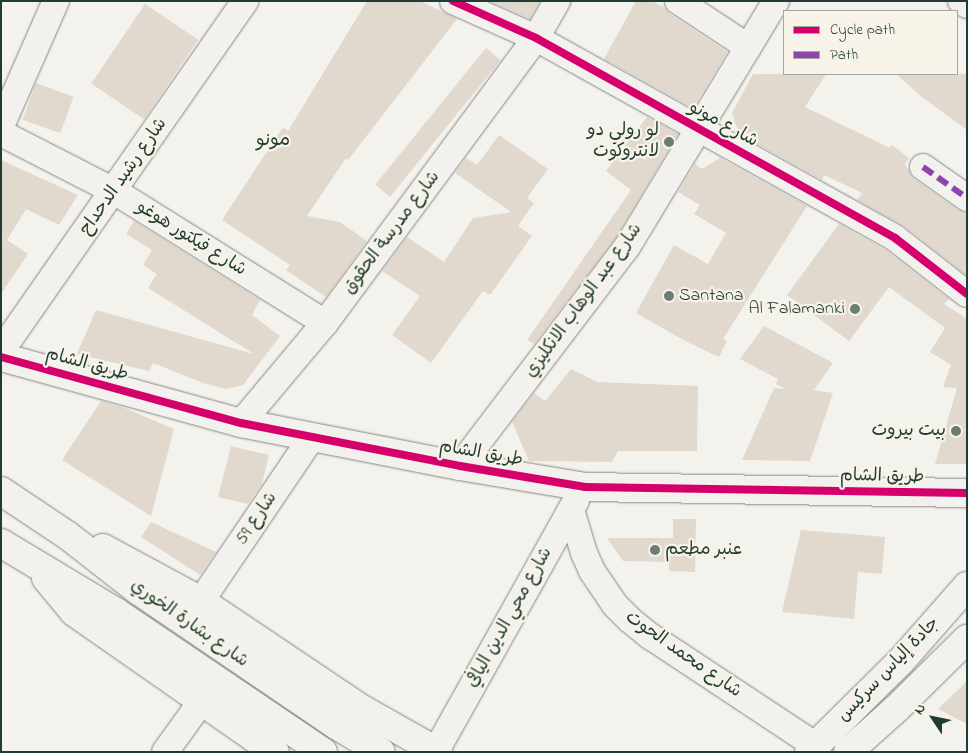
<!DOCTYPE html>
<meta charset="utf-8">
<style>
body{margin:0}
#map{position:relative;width:968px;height:753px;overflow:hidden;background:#f4f2ec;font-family:"Indie Flower","Playpen Sans Arabic",sans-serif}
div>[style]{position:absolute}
.building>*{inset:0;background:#e1d9ce;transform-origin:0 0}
.roads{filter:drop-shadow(0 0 1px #848985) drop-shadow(0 0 1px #848985)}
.street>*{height:26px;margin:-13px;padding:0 13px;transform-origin:13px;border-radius:13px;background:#f2f1ed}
.secondary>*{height:28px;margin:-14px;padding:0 14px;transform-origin:14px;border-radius:14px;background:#f2f1ed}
.primary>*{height:28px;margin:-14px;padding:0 14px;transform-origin:14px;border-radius:14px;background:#f2f1ed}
.quiet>*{height:6px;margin-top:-3px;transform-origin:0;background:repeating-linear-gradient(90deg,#8e44ad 0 12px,transparent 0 18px)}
.cycleway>*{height:8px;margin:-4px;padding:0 4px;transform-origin:4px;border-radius:4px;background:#d6006c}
.dots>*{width:14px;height:14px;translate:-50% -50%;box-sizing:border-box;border:2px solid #f7f3e8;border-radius:50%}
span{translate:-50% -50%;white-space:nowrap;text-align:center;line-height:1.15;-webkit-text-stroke:4.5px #f7f3e8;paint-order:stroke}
.street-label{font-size:18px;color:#1f3d34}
.poi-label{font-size:18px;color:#1f3d34}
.right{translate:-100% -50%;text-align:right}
.left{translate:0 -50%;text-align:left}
.neighbourhood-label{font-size:19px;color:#1f3d34}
.frame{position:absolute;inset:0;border:2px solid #1f3d34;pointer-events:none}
.legend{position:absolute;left:783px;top:10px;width:175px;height:65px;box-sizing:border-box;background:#f7f3e8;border:1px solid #a1aaa0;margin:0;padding:6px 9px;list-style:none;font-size:15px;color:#1f3d34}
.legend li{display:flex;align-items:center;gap:10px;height:25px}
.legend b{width:25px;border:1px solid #a1aaa0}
.north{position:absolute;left:908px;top:693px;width:50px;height:50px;-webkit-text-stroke:4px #f7f3e8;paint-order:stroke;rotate:304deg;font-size:14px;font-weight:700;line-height:20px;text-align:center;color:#1f3d34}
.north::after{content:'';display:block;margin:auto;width:18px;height:22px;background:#1f3d34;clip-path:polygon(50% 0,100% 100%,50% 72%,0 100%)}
</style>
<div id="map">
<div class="building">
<i style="clip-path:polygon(367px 1px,421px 1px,457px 19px,348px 160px,346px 158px,307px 216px,340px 222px,367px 241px,326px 297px,286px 270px,290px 265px,222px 220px,283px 127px,288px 131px)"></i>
<i style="clip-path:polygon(490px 1px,540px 1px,530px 19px)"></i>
<i style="clip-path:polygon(636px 1px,652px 1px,665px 8px,670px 14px,726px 51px,727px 53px,693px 108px,604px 59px)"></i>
<i style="left:145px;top:4px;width:64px;height:96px;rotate:34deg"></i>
<i style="left:486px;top:48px;width:19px;height:176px;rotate:39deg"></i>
<i style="clip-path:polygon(753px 74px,826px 74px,805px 107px,890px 148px,892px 145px,909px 158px,905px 164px,914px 179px,958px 210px,967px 213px,966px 275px,904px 226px,857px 200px,862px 193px,824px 175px,822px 180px,739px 134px,732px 113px)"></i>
<i style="clip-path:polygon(896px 74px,967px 74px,967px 130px,922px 97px)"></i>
<i style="left:36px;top:83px;width:40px;height:39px;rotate:20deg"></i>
<i style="clip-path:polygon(647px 117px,678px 134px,615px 239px,534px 344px,527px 340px,631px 190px,606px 171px)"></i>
<i style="clip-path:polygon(499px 135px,548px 169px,527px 198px,534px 203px,518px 226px,532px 236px,490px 295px,483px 291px,431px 363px,392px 335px,420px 296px,382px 271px,407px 237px,444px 262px,473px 218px,511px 212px,455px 173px,466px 158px,477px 165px)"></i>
<i style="clip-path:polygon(720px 158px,807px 206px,723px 339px,727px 341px,719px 357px,685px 341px,636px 313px,674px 245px,708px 264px,726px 233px,694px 214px,700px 205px,678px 192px,695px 164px,702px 169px)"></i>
<i style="clip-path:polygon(1px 160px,78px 195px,59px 225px,26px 209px,7px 240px,28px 254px,1px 294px)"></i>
<i style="clip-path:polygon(134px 221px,260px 300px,252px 315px,280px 336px,243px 385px,226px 389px,203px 383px,153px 363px,149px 371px,77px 354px,96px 310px,254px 354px,148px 288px,157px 274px,143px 265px,152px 250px,126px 234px)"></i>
<i style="clip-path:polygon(839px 224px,887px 251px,949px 299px,944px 304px,967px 319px,967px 464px,935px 464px,957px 388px,943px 387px,951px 365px,930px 352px,945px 328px,889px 287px,849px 341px,787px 295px)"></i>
<i style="clip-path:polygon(764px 326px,833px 363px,814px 390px,833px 393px,810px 461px,742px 460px,774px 388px,786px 389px,776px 384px,778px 379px,740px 359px)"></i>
<i style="clip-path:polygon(571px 369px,597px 382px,698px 386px,697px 451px,618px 451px,612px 462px,529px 461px,512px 422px,534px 393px,545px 401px)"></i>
<i style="clip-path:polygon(101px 401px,122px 407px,174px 429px,151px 516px,62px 460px)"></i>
<i style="clip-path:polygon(231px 446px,269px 455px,262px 484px,248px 504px,218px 497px)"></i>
<i style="clip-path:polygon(673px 519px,696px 519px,695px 572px,669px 571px,669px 562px,623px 561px,607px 538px,673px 538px)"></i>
<i style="clip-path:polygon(151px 522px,216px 552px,200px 575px,141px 537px)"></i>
<i style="clip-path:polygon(801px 530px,885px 537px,882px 574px,858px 572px,854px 619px,782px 612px)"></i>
<i style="clip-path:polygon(967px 681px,967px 724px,938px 709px)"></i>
</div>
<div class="roads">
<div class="street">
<i style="left:453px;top:1px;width:91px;rotate:24deg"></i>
<i style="left:536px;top:38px;width:411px;rotate:29.1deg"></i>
<i style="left:895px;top:238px;width:91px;rotate:37.9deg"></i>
<i style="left:678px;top:1px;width:84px;rotate:33.3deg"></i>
<i style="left:961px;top:1px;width:7px;rotate:34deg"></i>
<i style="left:1px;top:126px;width:137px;rotate:-66.3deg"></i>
<i style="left:1px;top:133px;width:127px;rotate:27.2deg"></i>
<i style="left:114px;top:191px;width:249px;rotate:32deg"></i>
<i style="left:923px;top:167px;width:54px;rotate:35.2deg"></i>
<i style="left:1px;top:351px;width:427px;rotate:-55.1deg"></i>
<i style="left:241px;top:423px;width:131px;rotate:-50deg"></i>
<i style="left:325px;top:323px;width:355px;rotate:-53.5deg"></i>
<i style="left:536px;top:38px;width:43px;rotate:-60.4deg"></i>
<i style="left:460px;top:466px;width:275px;rotate:-52.7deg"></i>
<i style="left:627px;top:247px;width:288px;rotate:-58.8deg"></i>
<i style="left:571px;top:510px;width:45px;rotate:73.2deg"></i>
<i style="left:584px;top:553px;width:20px;rotate:66deg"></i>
<i style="left:592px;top:571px;width:41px;rotate:55.9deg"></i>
<i style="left:615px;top:605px;width:21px;rotate:45deg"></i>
<i style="left:630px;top:620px;width:26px;rotate:39deg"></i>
<i style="left:650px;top:636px;width:199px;rotate:33.5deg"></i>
<i style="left:201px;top:601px;width:198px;rotate:-55.9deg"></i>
<i style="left:436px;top:751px;width:287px;rotate:-60.8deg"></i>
<i style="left:165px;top:752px;width:62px;rotate:-54.2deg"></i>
</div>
<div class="secondary">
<i style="left:1px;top:357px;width:249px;rotate:15.4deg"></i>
<i style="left:241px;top:423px;width:223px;rotate:11.1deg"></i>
<i style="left:460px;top:466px;width:127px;rotate:9.5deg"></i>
<i style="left:585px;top:487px;width:382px;rotate:0.9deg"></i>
<i style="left:809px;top:752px;width:129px;rotate:-44.7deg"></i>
<i style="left:901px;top:661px;width:100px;rotate:-48.7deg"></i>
<i style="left:848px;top:752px;width:64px;rotate:-41.9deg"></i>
<i style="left:896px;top:709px;width:100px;rotate:-44.6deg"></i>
</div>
<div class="primary">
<i style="left:1px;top:491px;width:79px;rotate:33.7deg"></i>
<i style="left:67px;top:535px;width:91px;rotate:37.9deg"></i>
<i style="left:139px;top:591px;width:240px;rotate:34.2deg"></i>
<i style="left:338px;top:726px;width:50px;rotate:31.2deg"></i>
<i style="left:1px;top:543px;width:134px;rotate:31deg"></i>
<i style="left:116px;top:612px;width:250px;rotate:34.1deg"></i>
<i style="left:103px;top:548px;width:111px;rotate:28.4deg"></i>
<i style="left:201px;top:601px;width:192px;rotate:33.9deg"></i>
<i style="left:360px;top:708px;width:90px;rotate:29.4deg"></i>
<i style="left:46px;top:578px;width:44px;rotate:50.5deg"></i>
<i style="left:74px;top:612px;width:245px;rotate:34.9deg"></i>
</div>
</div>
<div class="quiet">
<i style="left:923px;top:167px;width:54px;rotate:35.2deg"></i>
</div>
<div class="cycleway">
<i style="left:453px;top:1px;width:91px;rotate:24deg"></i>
<i style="left:536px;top:38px;width:411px;rotate:29.1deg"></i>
<i style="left:895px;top:238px;width:91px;rotate:37.9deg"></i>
<i style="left:1px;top:357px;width:249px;rotate:15.4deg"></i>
<i style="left:241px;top:423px;width:223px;rotate:11.1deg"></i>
<i style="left:460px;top:466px;width:127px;rotate:9.5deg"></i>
<i style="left:585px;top:487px;width:382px;rotate:0.9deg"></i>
</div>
<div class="dots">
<i style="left:669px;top:142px;background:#6a7c74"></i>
<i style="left:669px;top:296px;background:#6a7c74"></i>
<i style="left:855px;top:309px;background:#6a7c74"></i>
<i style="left:956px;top:431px;background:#6a7c74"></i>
<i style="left:655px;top:550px;background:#6a7c74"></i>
</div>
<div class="street-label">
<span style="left:723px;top:125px;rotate:29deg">شارع مونو</span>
<span style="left:124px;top:177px;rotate:-55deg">شارع رشيد الدحداح</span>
<span style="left:392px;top:233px;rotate:-53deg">شارع مدرسة الحقوق</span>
<span style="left:191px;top:239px;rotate:32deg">شارع فيكتور هوغو</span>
<span style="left:584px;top:301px;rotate:-54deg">شارع عبد الوهاب الانكليزي</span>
<span style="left:87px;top:365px;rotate:15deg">طريق الشام</span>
<span style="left:481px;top:454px;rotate:10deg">طريق الشام</span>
<span style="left:882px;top:477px;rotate:1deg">طريق الشام</span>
<span style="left:257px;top:519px;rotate:-56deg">شارع 59</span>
<span style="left:510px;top:618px;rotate:-61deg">شارع محي الدين اليافي</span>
<span style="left:189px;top:624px;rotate:35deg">شارع بشارة الخوري</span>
<span style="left:683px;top:655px;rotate:35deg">شارع محمد الحوت</span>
<span style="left:889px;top:670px;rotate:-46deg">جادة إلياس سركيس</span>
</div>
<div class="poi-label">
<span class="right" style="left:659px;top:142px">لو رولي دو<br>لانتروكوت</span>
<span class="left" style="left:679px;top:296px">Santana</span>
<span class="right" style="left:845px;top:309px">Al Falamanki</span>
<span class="right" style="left:946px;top:431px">بيت بيروت</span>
<span class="left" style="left:665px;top:550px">عنبر مطعم</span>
</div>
<div class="neighbourhood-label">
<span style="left:273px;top:141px">مونو</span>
</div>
<div class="frame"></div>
<ul class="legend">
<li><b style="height:6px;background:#d6006c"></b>Cycle path</li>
<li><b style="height:6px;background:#8e44ad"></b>Path</li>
</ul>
<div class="north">N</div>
</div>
